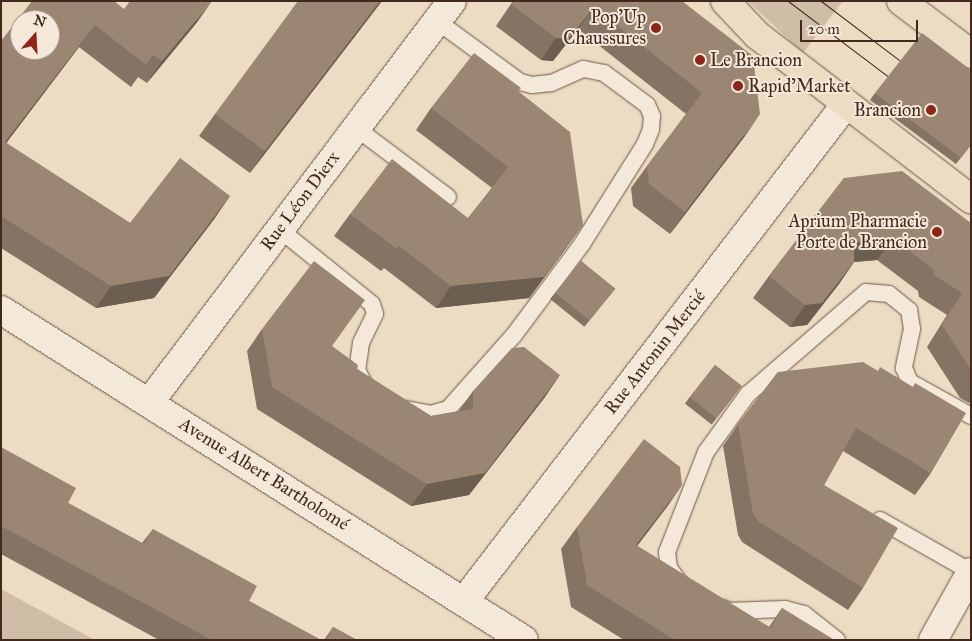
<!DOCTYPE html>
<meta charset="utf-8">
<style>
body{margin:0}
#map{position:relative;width:972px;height:641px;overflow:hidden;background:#eddcc4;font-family:"IM FELL Great Primer",serif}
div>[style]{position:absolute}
.green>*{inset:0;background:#d0bda8}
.roads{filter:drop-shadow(0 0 1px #6d5547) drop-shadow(0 0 1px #6d5547)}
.lane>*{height:16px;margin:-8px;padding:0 8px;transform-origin:8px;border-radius:8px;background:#f3e8d9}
.street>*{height:28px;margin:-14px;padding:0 14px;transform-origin:14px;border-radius:14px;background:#f3e8d9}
.secondary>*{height:28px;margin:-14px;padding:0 14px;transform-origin:14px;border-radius:14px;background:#f3e8d9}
.primary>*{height:28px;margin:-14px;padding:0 14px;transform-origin:14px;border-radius:14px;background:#eddcc4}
.tram>*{height:1px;margin:-0.5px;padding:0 0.5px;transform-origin:0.5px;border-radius:0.5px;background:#42281d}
.wall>*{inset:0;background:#857364;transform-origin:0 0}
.shaded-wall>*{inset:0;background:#6c5e51}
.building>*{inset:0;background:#9b8674;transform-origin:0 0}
.dots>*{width:14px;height:14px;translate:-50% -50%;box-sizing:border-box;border:2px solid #f3e8d9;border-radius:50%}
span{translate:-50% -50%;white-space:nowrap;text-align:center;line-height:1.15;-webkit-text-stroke:4px #f3e8d9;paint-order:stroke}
.poi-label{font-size:18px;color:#42281d}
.right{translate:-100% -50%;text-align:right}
.left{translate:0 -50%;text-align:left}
.street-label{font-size:18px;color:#42281d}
.frame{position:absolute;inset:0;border:2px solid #42281d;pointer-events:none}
.north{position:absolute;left:10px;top:10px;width:50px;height:50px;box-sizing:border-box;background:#f3e8d9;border:1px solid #ac9b8e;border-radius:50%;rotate:19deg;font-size:14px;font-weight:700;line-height:20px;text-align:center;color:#42281d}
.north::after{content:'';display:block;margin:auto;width:18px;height:22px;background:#8f2418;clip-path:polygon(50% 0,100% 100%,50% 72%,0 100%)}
.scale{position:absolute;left:800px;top:20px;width:118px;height:22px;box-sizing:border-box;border:2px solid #42281d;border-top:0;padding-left:6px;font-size:15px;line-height:18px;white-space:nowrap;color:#42281d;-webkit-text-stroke:4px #f3e8d9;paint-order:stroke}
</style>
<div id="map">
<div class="green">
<i style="clip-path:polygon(748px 1px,843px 1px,803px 53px)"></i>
<i style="clip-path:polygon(1px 589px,95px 640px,1px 640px)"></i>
</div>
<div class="roads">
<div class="lane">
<i style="left:356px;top:128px;width:115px;rotate:36.9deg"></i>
<i style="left:279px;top:229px;width:119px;rotate:38.9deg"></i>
<i style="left:372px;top:304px;width:10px;rotate:73deg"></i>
<i style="left:375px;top:314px;width:32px;rotate:116deg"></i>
<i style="left:361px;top:343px;width:27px;rotate:98deg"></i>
<i style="left:357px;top:370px;width:16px;rotate:63deg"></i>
<i style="left:406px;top:409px;width:25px;rotate:11deg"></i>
<i style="left:431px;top:414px;width:18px;rotate:-16deg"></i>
<i style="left:448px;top:409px;width:99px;rotate:-48.3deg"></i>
<i style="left:514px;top:335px;width:114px;rotate:-53.2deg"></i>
<i style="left:582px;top:244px;width:118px;rotate:-57.8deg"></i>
<i style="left:645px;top:144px;width:16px;rotate:-68deg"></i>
<i style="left:651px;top:129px;width:13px;rotate:-86deg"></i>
<i style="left:652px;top:116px;width:12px;rotate:-114deg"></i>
<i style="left:647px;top:105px;width:54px;rotate:-143.3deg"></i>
<i style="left:604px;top:73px;width:21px;rotate:-169deg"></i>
<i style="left:583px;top:69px;width:35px;rotate:156deg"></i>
<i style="left:551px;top:83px;width:19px;rotate:174deg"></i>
<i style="left:532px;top:85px;width:12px;rotate:-166deg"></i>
<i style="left:520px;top:82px;width:103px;rotate:-143.7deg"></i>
<i style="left:880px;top:520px;width:105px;rotate:29.7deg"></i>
<i style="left:680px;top:583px;width:19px;rotate:-126deg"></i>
<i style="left:669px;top:568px;width:16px;rotate:-97deg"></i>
<i style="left:667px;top:552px;width:107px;rotate:-68.7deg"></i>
<i style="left:706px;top:452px;width:72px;rotate:-54.1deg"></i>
<i style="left:748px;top:394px;width:156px;rotate:-40.8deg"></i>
<i style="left:866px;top:292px;width:23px;rotate:5deg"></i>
<i style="left:889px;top:294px;width:26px;rotate:39deg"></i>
<i style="left:909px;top:310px;width:19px;rotate:81deg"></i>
<i style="left:912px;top:329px;width:40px;rotate:102deg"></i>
<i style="left:904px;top:368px;width:15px;rotate:67deg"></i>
<i style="left:910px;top:382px;width:70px;rotate:29.1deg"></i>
<i style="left:723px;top:608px;width:7px;rotate:27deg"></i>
<i style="left:729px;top:611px;width:56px;rotate:-2deg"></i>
<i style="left:785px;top:609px;width:20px;rotate:15deg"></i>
<i style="left:804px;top:614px;width:42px;rotate:38.2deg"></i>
</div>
<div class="street">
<i style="left:1px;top:310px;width:618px;rotate:32.25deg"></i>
<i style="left:149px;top:403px;width:503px;rotate:-52.99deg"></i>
<i style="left:465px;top:600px;width:625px;rotate:-52.47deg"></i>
</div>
<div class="secondary">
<i style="left:933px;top:640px;width:78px;rotate:-60.8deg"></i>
</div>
<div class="primary">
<i style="left:725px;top:1px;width:47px;rotate:46.7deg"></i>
<i style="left:757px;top:35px;width:270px;rotate:37.5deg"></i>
<i style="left:901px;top:1px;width:88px;rotate:37.1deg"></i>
</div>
</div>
<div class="tram">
<i style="left:788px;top:1px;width:138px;rotate:37deg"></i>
<i style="left:821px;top:1px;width:113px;rotate:37.1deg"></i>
</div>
<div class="wall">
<i style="clip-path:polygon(382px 1px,250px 173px,199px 136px,215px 114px)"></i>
<i style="clip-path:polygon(513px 1px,682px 1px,745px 136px,670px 234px,633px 206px,631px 188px,647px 166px,686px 114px,578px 29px,553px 61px,541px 60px,496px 26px)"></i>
<i style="clip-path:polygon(124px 9px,198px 21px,147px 83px,138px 77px,131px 87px,79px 47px,6px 143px,130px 223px,215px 218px,154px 298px,96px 308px,1px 248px,1px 41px)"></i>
<i style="clip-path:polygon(518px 91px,567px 247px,529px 298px,436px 308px,384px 268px,381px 271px,334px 236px,350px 214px,468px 218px,492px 188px,416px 130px,431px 108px)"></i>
<i style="clip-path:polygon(875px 93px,971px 145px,956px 164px,870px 100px)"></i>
<i style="clip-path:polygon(844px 178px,971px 223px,971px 401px,969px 403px,960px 398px,927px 347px,947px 315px,919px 297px,918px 291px,877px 260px,854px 262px,839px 284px,807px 325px,790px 327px,753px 298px,769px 276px)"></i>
<i style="left:581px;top:261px;width:44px;height:49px;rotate:39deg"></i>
<i style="clip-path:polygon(262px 329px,332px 346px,357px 369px,431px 416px,459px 411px,473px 391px,545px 397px,469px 495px,411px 506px,257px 409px,247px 351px)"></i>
<i style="left:715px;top:365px;width:34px;height:49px;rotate:38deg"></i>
<i style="clip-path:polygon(778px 372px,931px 473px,915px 495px,843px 451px,824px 485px,863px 588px,848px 610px,742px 542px,738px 535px,723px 446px,738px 424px)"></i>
<i style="clip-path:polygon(1px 447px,68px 503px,142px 543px,153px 529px,249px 601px,321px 640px,159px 640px,1px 554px)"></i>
<i style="clip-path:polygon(682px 485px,637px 546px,769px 627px,782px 608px,833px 640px,624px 640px,571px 607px,561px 549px,577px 527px)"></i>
<i style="clip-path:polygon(333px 627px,357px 640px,324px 640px)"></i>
</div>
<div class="shaded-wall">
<i style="clip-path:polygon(212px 1px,198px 21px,147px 83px,162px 61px)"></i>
<i style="clip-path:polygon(380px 1px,382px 1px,250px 173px,265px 151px)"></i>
<i style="clip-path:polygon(594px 7px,578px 29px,553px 61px,541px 60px,556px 38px)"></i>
<i style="clip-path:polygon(95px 25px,79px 47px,1px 150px,5px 142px)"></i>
<i style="clip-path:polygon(760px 114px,745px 136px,670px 234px,685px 212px)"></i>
<i style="clip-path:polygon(230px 196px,215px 218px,154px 298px,96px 308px,111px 286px)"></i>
<i style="clip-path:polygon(583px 225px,529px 298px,436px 308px,451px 286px)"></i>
<i style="clip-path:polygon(893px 238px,877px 260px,854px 262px,839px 284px,807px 325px,790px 327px,805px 305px,854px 242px)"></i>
<i style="clip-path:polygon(560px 375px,545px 397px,469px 495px,411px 506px,427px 484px)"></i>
<i style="clip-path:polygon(682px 485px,667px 507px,621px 567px,636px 545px)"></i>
</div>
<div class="building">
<i style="clip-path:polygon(evenodd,32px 1px,114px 1px,124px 9px,130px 1px,212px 1px,162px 61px,153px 55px,146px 65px,95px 25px,5px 142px,130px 223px,180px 158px,230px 196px,169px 276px,111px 286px,1px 216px,1px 41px,32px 1px,20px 20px,50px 20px,50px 50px,20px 50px,20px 20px)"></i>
<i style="clip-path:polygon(298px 1px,380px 1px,265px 151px,215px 114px)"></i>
<i style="clip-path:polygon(513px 1px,682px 1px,753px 56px,760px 114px,685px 212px,649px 184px,647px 166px,702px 93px,594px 7px,568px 39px,556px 38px,511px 4px)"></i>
<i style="clip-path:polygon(922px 33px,971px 70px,971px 144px,961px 158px,875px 93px)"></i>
<i style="clip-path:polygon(474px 53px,521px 88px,518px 91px,570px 132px,583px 225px,544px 277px,451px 286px,399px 246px,397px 249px,350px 214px,392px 159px,468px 218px,508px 167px,431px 108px)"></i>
<i style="clip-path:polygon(902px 171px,971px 223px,971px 370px,942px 325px,962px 293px,934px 275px,933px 269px,893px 238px,854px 242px,854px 262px,822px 303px,805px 305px,769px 276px,844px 178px)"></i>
<i style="clip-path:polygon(314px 261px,365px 300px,332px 346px,358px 365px,357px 369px,431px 416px,473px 409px,473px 391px,512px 348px,524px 347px,560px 375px,485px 473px,427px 484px,272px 387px,262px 329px)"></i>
<i style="left:581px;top:261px;width:44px;height:41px;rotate:39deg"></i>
<i style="clip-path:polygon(863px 362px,878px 371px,880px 367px,913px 387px,915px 383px,966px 413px,931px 473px,856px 428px,824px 485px,898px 528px,863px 588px,758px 521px,753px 514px,738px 424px,778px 372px)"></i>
<i style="left:715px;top:365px;width:34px;height:41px;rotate:38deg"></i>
<i style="clip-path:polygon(644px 439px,680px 467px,682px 485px,636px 545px,771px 628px,782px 608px,833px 639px,833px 640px,675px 640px,587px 585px,577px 527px)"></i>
<i style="clip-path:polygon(1px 447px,76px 488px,68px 503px,144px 544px,153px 529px,257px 586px,249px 601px,321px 640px,212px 640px,1px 526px)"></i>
<i style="clip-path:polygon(333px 627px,357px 640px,326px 640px)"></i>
</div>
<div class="dots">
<i style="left:656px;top:28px;background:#8f2418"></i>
<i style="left:700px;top:60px;background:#8f2418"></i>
<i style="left:738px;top:86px;background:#8f2418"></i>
<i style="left:931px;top:110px;background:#8f2418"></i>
<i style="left:937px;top:232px;background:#8f2418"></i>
</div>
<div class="poi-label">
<span class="right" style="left:646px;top:28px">Pop'Up<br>Chaussures</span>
<span class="left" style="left:710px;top:60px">Le Brancion</span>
<span class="left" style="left:748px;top:86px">Rapid'Market</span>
<span class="right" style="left:921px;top:110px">Brancion</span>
<span class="right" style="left:927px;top:232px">Aprium Pharmacie<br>Porte de Brancion</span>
</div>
<div class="street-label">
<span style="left:300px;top:201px;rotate:-53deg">Rue Léon Dierx</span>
<span style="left:655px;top:352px;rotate:-52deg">Rue Antonin Mercié</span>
<span style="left:264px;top:474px;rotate:32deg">Avenue Albert Bartholomé</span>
</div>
<div class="frame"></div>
<div class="north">N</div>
<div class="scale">20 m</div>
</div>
